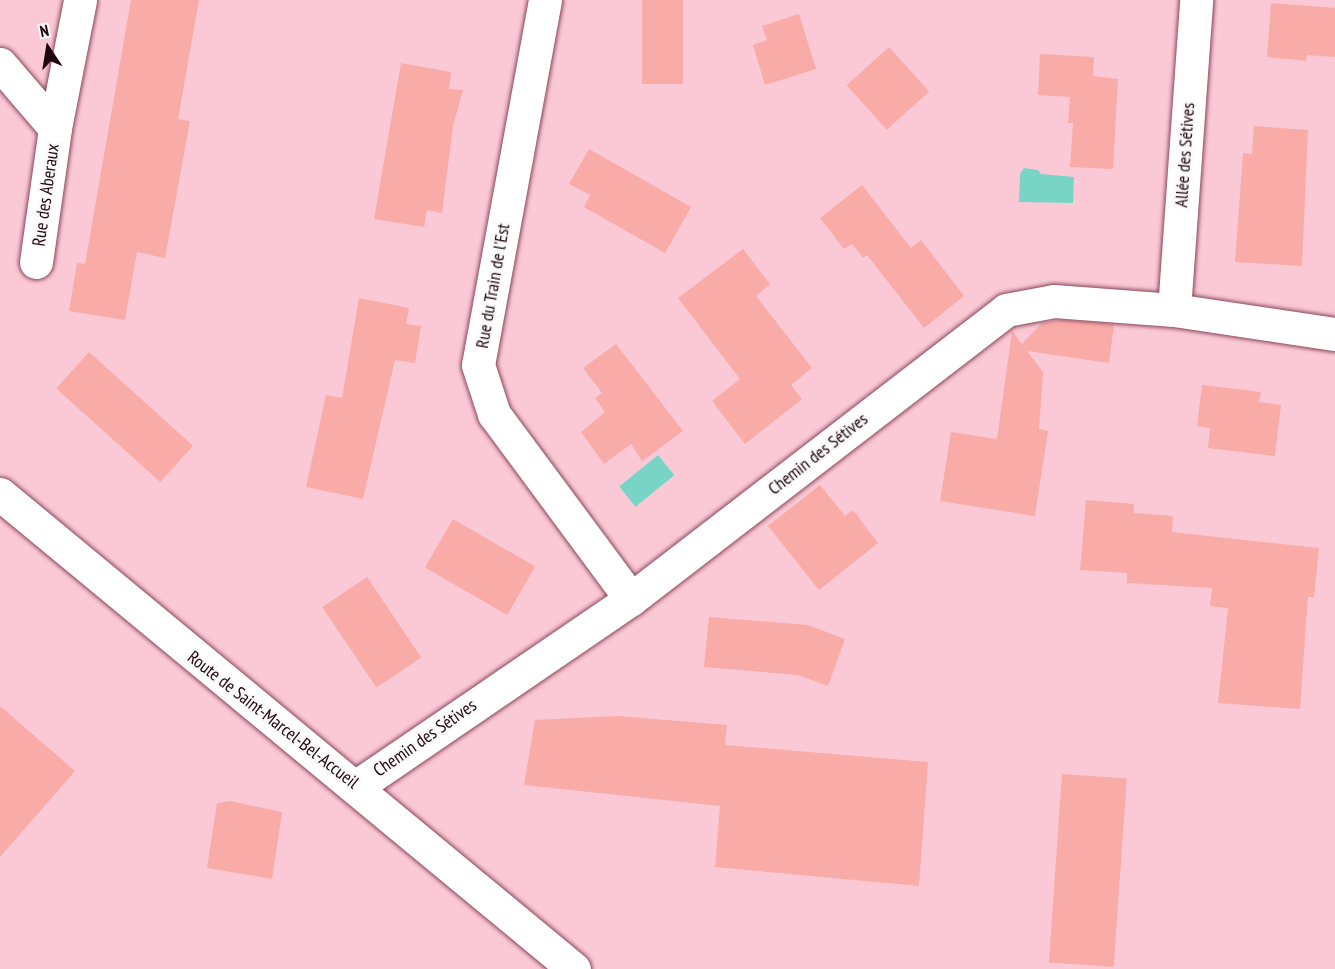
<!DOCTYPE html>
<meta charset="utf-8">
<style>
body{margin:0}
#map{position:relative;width:1335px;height:969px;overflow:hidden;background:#fbc9d5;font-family:"PT Sans Narrow",sans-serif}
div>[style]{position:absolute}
.water>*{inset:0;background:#78d4c5;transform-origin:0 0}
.building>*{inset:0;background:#f9aba8;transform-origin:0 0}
.roads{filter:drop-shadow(0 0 2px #8a455a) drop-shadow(0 0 2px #8a455a)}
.minor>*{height:33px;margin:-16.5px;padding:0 16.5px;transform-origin:16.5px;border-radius:16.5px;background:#fff}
span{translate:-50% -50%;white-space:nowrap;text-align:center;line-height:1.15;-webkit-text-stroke:5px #f9f9f9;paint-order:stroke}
.street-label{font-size:18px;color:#21060f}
.north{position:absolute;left:18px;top:18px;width:60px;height:60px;-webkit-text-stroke:4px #f9f9f9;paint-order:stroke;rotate:348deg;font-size:16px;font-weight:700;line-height:24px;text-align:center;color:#21060f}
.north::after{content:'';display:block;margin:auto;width:21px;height:27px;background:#21060f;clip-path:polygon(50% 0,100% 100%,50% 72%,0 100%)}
</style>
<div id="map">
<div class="water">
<i style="clip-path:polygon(1024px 168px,1038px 170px,1041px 174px,1074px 177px,1073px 203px,1019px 202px,1020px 174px)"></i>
<i style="left:658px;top:455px;width:26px;height:50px;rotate:51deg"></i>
</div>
<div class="building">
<i style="clip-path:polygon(131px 0,199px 0,178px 119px,190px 121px,165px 258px,137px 252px,125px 320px,69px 311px,77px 263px,85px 264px)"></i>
<i style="left:642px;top:0;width:41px;height:84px"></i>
<i style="clip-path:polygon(1271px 3px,1335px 8px,1335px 57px,1307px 55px,1306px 61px,1267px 57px)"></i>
<i style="clip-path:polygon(799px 14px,816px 69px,765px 85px,753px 45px,767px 40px,762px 26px)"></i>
<i style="left:889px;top:47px;width:60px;height:57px;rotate:48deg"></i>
<i style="clip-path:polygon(1040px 54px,1094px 57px,1093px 76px,1118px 79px,1113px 169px,1070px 167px,1073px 123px,1068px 123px,1070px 97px,1038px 95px)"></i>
<i style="clip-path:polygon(401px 63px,451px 72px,449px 89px,463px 90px,453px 126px,442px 213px,427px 210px,424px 227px,374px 219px)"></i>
<i style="clip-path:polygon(1254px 126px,1308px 130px,1302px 266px,1235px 262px,1243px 153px,1252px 154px)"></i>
<i style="clip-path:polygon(589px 149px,691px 207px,665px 253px,584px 207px,590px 195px,569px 184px)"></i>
<i style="clip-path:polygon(862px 185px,911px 248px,921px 240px,964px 296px,924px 328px,867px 255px,863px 258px,852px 244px,844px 249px,820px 218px)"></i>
<i style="clip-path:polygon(743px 249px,770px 284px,756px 296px,812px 368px,791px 385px,802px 399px,745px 444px,712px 401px,740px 379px,678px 298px)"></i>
<i style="clip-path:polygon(359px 298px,409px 308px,406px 324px,421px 326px,415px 363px,395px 360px,363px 499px,306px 487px,326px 395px,342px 398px)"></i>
<i style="clip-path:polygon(1063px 320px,1114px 324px,1109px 363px,1027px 351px,1043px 372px,1039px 429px,1048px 431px,1035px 516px,940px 501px,951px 432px,997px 439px,1012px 331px,1022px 344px,1042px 323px)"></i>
<i style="clip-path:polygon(616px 344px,683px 431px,642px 461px,631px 444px,604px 464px,581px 432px,605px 412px,595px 398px,602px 393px,583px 368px)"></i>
<i style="left:89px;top:352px;width:140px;height:49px;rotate:42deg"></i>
<i style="clip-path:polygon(1202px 385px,1261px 392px,1259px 402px,1281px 405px,1275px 456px,1208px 448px,1210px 428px,1197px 426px)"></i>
<i style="clip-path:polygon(820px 485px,845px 516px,853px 510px,878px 543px,819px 590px,768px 526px)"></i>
<i style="clip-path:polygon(1086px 500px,1134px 504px,1134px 513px,1173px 516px,1172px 532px,1319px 548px,1314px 597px,1308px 597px,1300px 709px,1218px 703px,1228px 608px,1210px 606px,1212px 588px,1127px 583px,1127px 573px,1080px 570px)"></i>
<i style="left:453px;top:519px;width:95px;height:56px;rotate:30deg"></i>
<i style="left:367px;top:577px;width:97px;height:54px;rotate:56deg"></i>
<i style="clip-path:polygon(709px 617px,808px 625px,845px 639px,828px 686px,798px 675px,704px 667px)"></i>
<i style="clip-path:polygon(0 706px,75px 771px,0 857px)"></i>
<i style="clip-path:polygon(618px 716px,727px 725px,725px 745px,928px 762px,919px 886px,715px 867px,720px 806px,524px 785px,535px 720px)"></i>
<i style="left:1062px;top:774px;width:65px;height:189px;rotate:4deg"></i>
<i style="clip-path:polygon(230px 801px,282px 812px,272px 879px,207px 868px,217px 803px)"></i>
</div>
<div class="roads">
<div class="minor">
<i style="left:545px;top:0;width:371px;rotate:100.4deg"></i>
<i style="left:478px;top:365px;width:52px;rotate:71.9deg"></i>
<i style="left:494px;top:414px;width:230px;rotate:53.5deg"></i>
<i style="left:0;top:64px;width:84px;rotate:49.3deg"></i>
<i style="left:55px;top:128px;width:130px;rotate:-78.9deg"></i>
<i style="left:36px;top:262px;width:135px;rotate:-81.9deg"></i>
<i style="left:1174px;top:310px;width:311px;rotate:-85.9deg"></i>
<i style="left:0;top:494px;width:745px;rotate:39.61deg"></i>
<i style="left:357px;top:786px;width:332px;rotate:-34.3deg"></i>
<i style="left:631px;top:599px;width:473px;rotate:-37.6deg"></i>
<i style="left:1006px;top:310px;width:49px;rotate:-10.6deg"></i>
<i style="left:1054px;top:301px;width:120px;rotate:4.3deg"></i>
<i style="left:1174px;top:310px;width:163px;rotate:8.5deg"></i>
</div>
</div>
<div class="street-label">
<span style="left:1185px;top:155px;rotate:-86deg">Allée des Sétives</span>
<span style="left:46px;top:195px;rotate:-82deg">Rue des Aberaux</span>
<span style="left:493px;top:286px;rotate:-80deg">Rue du Train de l'Est</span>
<span style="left:818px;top:454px;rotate:-38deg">Chemin des Sétives</span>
<span style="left:273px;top:720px;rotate:38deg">Route de Saint-Marcel-Bel-Accueil</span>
<span style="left:425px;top:738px;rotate:-35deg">Chemin des Sétives</span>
</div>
<div class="north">N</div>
</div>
